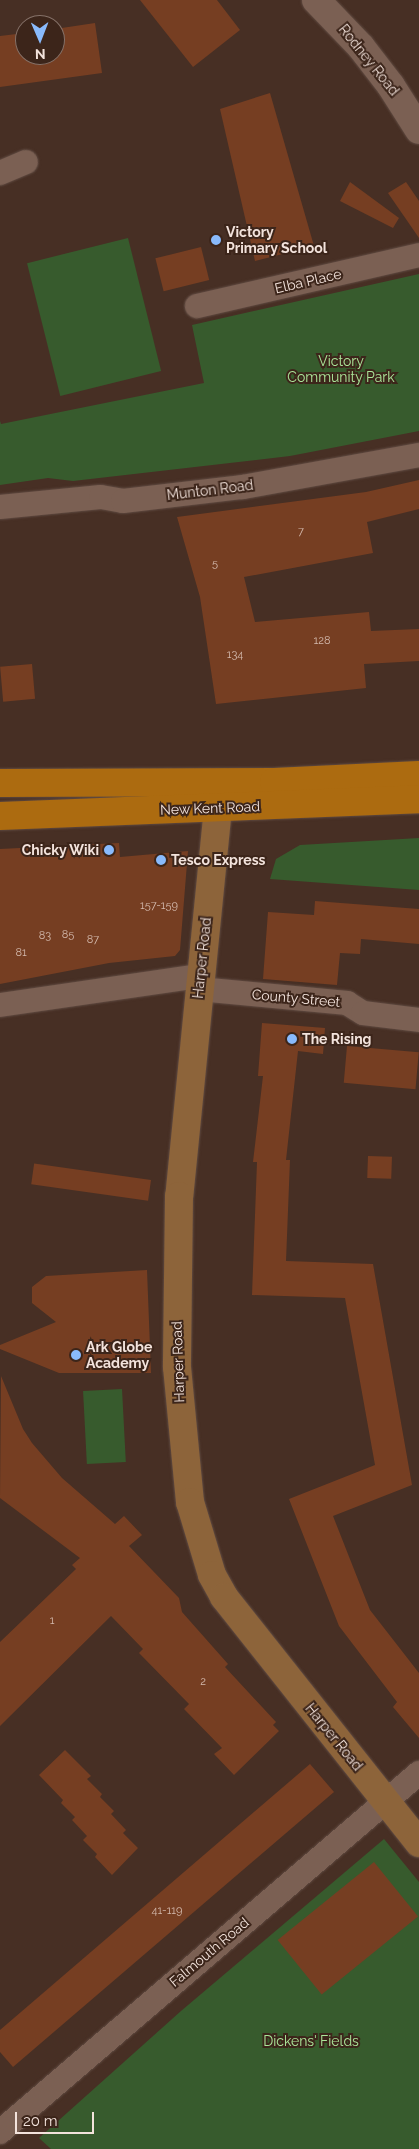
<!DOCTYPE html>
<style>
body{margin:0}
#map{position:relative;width:419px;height:2149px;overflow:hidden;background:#472f24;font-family:Raleway,sans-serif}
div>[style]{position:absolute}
.green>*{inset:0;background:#375b2d;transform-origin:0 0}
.building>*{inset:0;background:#763e22;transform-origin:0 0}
.roads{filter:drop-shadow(0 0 1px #604b42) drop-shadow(0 0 1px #604b42)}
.minor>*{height:24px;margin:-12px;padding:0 12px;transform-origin:12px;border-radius:12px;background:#7b6053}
.tertiary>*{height:28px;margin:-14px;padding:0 14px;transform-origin:14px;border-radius:14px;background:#7b6053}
.secondary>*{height:28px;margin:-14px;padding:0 14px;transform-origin:14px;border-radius:14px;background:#8d643a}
.trunk>*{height:28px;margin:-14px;padding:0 14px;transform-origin:14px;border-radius:14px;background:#ac6b10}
.dots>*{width:14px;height:14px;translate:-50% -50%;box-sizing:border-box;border:2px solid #3c251a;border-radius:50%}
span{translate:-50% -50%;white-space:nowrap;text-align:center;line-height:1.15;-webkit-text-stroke:4px #3c251a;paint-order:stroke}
.number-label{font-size:11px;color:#d4baae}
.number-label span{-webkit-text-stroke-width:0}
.street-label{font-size:14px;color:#f3e3dc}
.poi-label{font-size:14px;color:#f3e3dc;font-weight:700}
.left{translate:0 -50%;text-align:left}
.right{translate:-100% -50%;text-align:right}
.park-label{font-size:14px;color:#abe69a}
.north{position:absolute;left:15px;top:15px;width:50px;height:50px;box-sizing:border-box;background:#3c251a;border:1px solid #857168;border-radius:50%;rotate:179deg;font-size:14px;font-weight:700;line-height:20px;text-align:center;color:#f3e3dc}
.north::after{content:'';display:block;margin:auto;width:18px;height:22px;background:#89bafc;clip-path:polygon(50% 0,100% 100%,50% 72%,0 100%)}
.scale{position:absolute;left:15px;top:2112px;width:79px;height:22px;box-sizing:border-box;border:2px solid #f3e3dc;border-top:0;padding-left:6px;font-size:15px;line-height:18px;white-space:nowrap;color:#f3e3dc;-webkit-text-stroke:4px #3c251a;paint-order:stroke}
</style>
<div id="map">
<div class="green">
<i style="left:128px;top:238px;width:137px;height:104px;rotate:76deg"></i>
<i style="clip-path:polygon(419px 274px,419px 431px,290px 456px,73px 481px,48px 478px,0 485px,0 421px,1px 424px,204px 383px,192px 325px)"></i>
<i style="clip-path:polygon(419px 838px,419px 890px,270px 879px,276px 859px,300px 845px)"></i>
<i style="left:122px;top:1389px;width:73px;height:39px;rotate:87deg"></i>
<i style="clip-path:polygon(384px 1839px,419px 1882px,419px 2149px,51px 2149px,39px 2138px,181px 2011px)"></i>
</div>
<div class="building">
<i style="clip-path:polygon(140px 0,217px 0,240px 30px,193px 67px)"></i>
<i style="clip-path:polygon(95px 23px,102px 73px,0 87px,0 36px,25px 33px,25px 55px,55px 55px,55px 29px)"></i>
<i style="clip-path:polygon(270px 93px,314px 246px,255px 261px,220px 109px)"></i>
<i style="clip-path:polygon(350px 182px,399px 218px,393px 228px,340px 201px)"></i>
<i style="clip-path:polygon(406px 182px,419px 201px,419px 238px,388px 193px)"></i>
<i style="left:201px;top:247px;width:34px;height:47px;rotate:76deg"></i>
<i style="clip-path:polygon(419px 480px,419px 509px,367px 522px,373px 553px,244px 577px,255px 622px,369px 612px,371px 631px,419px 629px,419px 661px,364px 664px,366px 688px,216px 704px,200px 597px,177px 517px,366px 492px)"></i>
<i style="left:32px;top:664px;width:35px;height:32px;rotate:85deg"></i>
<i style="clip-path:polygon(119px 843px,120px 857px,188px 851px,180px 950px,175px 956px,109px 963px,0 984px,0 849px)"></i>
<i style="clip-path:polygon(315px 901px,419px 909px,419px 944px,361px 939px,360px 954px,340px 953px,337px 985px,263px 979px,268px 912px,314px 915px)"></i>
<i style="clip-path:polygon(262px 1023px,325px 1028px,323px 1054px,298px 1051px,286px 1160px,290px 1160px,286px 1261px,373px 1264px,412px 1485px,333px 1516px,370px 1610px,419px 1673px,419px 1738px,393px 1707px,397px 1702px,339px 1626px,289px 1499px,375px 1465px,345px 1298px,252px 1295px,257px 1162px,253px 1162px,263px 1076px,258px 1076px)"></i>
<i style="left:347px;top:1046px;width:72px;height:37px;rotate:5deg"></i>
<i style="left:368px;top:1156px;width:24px;height:22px;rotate:2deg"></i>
<i style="left:151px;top:1180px;width:21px;height:118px;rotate:98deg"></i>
<i style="clip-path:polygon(147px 1270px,151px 1373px,59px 1373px,0 1349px,0 1345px,56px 1322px,32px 1303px,32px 1287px,46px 1276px)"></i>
<i style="clip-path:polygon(1px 1376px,23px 1429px,32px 1443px,62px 1478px,115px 1524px,124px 1516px,142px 1535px,129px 1546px,179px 1598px,182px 1612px,228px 1664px,225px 1667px,276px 1722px,273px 1725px,279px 1731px,234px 1775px,214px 1754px,222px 1748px,184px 1709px,189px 1704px,139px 1653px,143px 1649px,111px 1616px,0 1726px,0 1642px,76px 1569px,72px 1565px,80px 1558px,0 1498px)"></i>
<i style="clip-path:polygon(65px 1750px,91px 1776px,87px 1779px,102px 1794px,100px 1797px,114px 1811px,111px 1814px,126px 1830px,123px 1833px,138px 1848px,112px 1875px,95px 1857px,97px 1854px,83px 1840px,87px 1836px,72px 1820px,75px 1817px,61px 1803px,63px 1800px,39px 1775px)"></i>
<i style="clip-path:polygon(310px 1764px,334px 1792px,13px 2067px,0 2052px,0 2030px)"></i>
<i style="left:374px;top:1862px;width:70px;height:124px;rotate:51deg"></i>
</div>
<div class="roads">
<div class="minor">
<i style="left:0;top:173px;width:28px;rotate:-23deg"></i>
<i style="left:197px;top:306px;width:228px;rotate:-12.9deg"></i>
<i style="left:0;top:507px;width:101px;rotate:-5.7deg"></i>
<i style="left:101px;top:497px;width:22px;rotate:10deg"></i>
<i style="left:123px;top:501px;width:121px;rotate:-6.7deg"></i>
<i style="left:243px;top:487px;width:179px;rotate:-10.3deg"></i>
<i style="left:199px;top:989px;width:149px;rotate:5.4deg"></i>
<i style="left:347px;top:1003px;width:19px;rotate:32deg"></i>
<i style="left:363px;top:1013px;width:56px;rotate:7.1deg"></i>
<i style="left:0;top:1005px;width:202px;rotate:-8.3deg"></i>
<i style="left:0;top:2132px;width:552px;rotate:-40.59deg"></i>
</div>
<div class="tertiary">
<i style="left:316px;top:0;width:65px;rotate:46.2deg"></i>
<i style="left:361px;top:47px;width:49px;rotate:52.4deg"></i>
<i style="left:391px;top:86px;width:52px;rotate:57.5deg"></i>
</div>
<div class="secondary">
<i style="left:218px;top:808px;width:390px;rotate:95.7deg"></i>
<i style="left:179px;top:1196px;width:171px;rotate:90.7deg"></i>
<i style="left:177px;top:1367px;width:136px;rotate:84.5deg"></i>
<i style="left:190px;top:1502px;width:76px;rotate:73.2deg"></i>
<i style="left:212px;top:1575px;width:25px;rotate:61deg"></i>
<i style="left:224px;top:1597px;width:314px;rotate:51.6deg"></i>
</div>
<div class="trunk">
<i style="left:0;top:783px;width:274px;rotate:-0.2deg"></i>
<i style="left:274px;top:782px;width:145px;rotate:-2.8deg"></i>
<i style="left:0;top:816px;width:419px;rotate:-2.3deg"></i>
</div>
</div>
<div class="dots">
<i style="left:216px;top:240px;background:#89bafc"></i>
<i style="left:109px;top:850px;background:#89bafc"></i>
<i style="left:161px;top:860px;background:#89bafc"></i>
<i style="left:292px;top:1039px;background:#89bafc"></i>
<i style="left:76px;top:1355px;background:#89bafc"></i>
</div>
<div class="number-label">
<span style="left:301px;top:532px">7</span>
<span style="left:215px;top:564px">5</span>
<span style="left:322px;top:641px">128</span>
<span style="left:235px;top:655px">134</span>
<span style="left:159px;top:906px">157-159</span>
<span style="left:68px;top:935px">85</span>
<span style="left:45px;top:936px">83</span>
<span style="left:93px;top:940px">87</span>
<span style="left:21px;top:953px">81</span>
<span style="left:52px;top:1621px">1</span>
<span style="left:203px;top:1682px">2</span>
<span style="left:167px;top:1911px">41-119</span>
</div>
<div class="street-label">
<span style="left:369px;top:60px;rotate:51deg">Rodney Road</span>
<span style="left:308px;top:281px;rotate:-13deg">Elba Place</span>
<span style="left:210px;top:490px;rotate:-7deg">Munton Road</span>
<span style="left:210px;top:808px;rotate:-2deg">New Kent Road</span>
<span style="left:202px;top:958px;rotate:-84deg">Harper Road</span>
<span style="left:296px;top:998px;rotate:5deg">County Street</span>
<span style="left:178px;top:1362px;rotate:-92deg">Harper Road</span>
<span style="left:334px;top:1737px;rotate:51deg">Harper Road</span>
<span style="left:209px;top:1952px;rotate:-40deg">Falmouth Road</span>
</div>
<div class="poi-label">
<span class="left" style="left:226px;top:240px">Victory<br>Primary School</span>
<span class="right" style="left:99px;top:850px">Chicky Wiki</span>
<span class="left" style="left:171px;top:860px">Tesco Express</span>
<span class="left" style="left:302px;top:1039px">The Rising</span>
<span class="left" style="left:86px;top:1355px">Ark Globe<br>Academy</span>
</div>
<div class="park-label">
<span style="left:341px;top:369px">Victory<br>Community Park</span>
<span style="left:311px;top:2041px">Dickens' Fields</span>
</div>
<div class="north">N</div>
<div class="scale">20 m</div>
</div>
